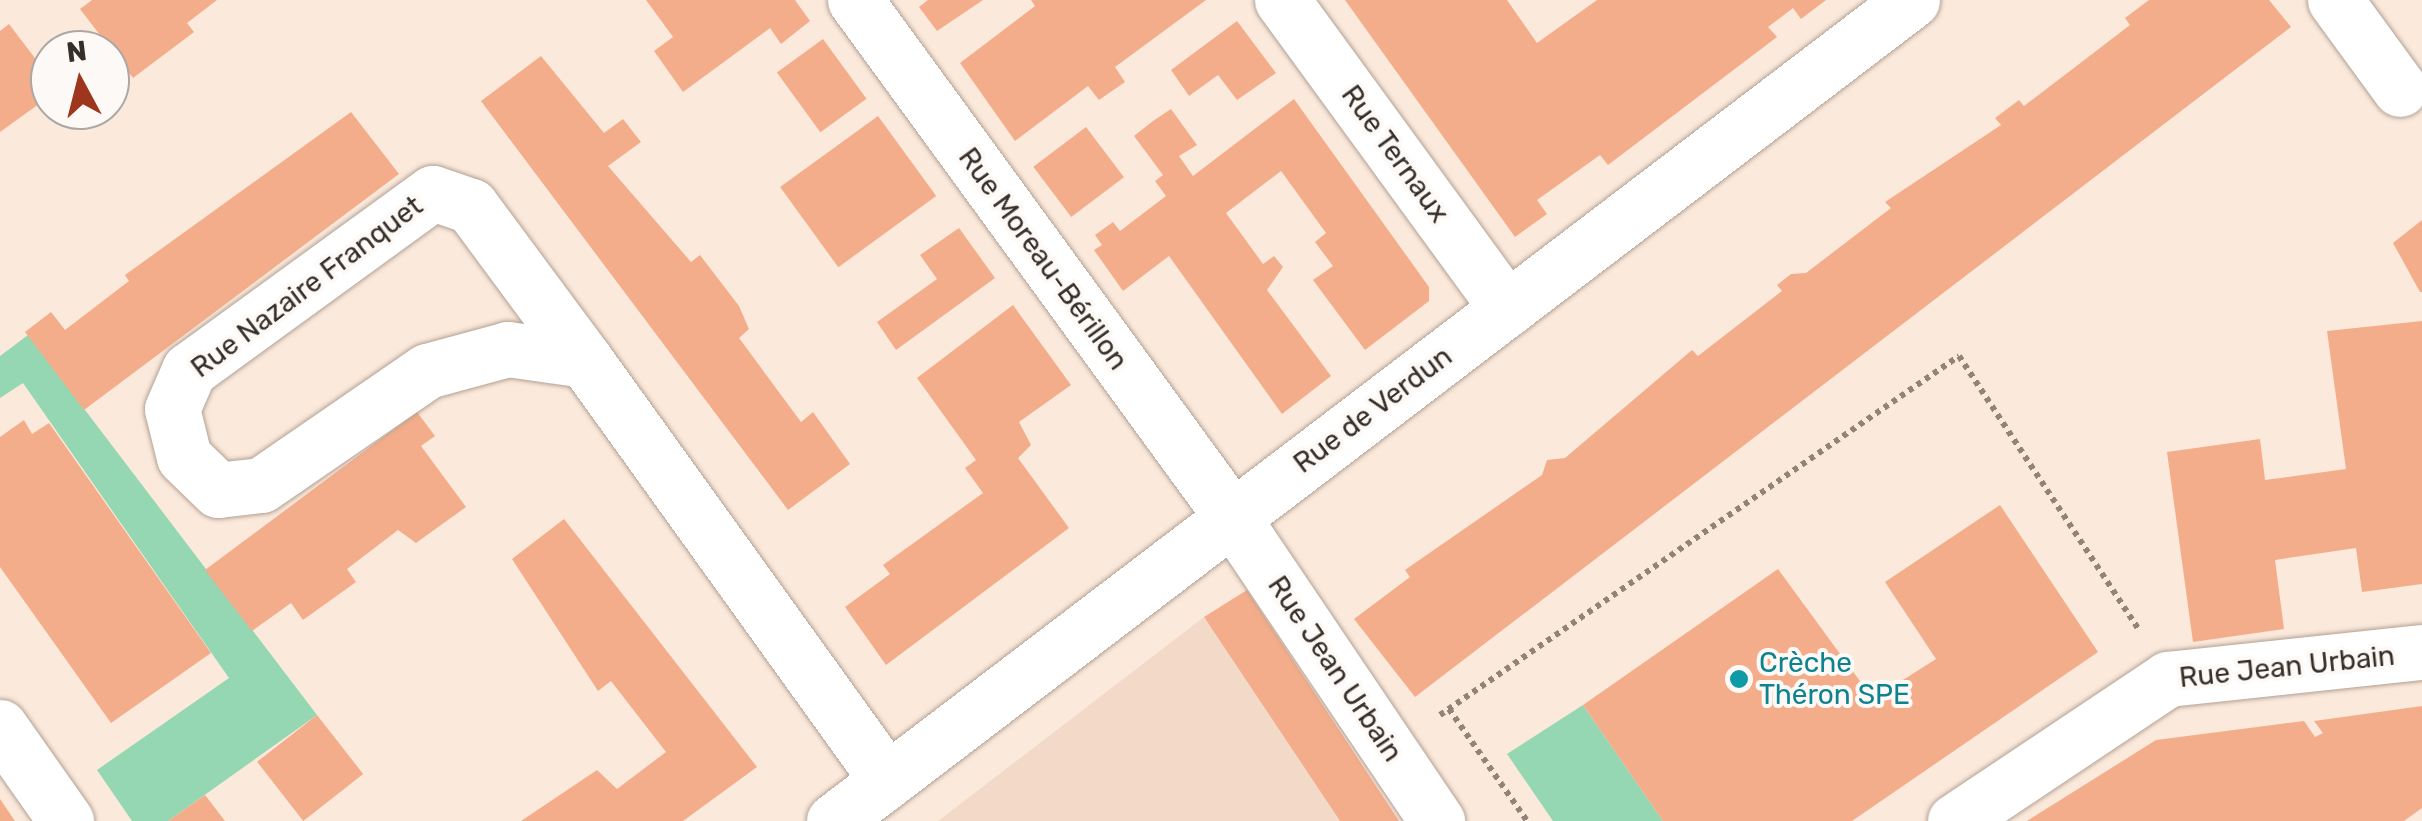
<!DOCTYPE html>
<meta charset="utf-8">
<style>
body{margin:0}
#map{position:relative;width:2422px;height:821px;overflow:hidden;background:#fbe9db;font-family:Rubik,sans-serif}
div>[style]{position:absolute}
.built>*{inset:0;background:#f3dac8}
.green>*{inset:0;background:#95d6b3}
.building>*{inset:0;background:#f4ad8b;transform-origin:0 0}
.path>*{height:6px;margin-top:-3px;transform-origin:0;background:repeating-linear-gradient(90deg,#8f837a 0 5px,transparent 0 10px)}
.roads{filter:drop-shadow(0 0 2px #b2a194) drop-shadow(0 0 2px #b2a194)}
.minor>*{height:55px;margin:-27.5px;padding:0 27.5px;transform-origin:27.5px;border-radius:27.5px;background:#fff}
.dots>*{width:28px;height:28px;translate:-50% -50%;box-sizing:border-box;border:5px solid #fdf9f6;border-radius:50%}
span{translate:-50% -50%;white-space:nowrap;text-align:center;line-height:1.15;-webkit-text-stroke:8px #fdf9f6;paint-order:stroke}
.street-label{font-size:28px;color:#352e29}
.culture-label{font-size:28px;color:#0d838f}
.left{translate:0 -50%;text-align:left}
.north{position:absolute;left:30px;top:30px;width:100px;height:100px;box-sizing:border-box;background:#fdf9f6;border:2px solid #ada8a4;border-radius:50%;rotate:353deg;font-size:28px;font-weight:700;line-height:40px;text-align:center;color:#352e29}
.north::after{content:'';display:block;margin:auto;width:35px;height:45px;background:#9e361d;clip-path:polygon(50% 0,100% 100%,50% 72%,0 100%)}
</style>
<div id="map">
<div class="built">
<i style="clip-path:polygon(1204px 617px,1340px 821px,938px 821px)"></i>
</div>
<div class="green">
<i style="clip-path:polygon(28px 335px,317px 715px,168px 821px,132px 821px,97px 770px,229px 678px,23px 383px,0 398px,0 356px)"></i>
<i style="clip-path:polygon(1583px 705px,1663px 821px,1553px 821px,1507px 754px)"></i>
</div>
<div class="building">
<i style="clip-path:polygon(92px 0,217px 0,187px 23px,194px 32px,133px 78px,80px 9px)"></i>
<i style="clip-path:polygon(646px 0,795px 0,810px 21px,781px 44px,770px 28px,683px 92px,654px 51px,673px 37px)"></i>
<i style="clip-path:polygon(928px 0,983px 0,937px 31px,919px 7px)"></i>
<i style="clip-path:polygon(1031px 0,1206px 0,1115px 67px,1125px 82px,1099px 100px,1088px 86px,1015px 141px,960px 63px,1035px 6px)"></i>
<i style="clip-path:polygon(1345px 0,1507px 0,1537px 43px,1597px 0,1826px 0,1801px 19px,1793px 8px,1768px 27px,1777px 37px,1608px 165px,1600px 155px,1537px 200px,1547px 214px,1515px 237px)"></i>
<i style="clip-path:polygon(2149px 0,2269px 0,2291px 27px,1415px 697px,1354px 619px,1410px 577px,1405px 570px,1542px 475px,1547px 460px,1565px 458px,1692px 350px,1698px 356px,1782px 291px,1777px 285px,1791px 274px,1806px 273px,1891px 208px,1885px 202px,2001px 125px,1995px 118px,2019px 100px,2024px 106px,2130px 25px,2125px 18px)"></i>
<i style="clip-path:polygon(1237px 21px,1276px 73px,1237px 100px,1218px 75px,1189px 96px,1171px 70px)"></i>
<i style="clip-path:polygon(9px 24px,50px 78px,50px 96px,0 132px,0 31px)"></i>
<i style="left:823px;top:39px;width:74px;height:57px;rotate:54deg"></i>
<i style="clip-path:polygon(541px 56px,604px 133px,623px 119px,641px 142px,608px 166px,691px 262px,700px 255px,739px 306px,749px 329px,739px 338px,801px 422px,813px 412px,850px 464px,788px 510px,481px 101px)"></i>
<i style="clip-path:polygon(1294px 99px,1429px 287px,1429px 301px,1365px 350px,1313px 280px,1333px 266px,1315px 242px,1326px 233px,1281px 171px,1226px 213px,1263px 264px,1274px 256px,1283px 267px,1267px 290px,1331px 376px,1282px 414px,1169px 256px,1123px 291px,1094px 250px,1102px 245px,1095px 235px,1113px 222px,1120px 231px,1166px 196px,1155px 181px,1163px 175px,1134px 136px,1153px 121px,1171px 109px,1197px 145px,1179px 156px,1193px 176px)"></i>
<i style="clip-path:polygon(351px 112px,399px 174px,84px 410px,25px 332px,51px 312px,65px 330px,129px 281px,125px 275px)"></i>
<i style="left:878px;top:116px;width:99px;height:121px;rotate:54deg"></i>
<i style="left:1086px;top:127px;width:63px;height:66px;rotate:53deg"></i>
<i style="clip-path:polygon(2422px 220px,2422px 292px,2420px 292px,2393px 243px)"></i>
<i style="clip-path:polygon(959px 228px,995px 278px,896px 350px,877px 322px,937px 279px,920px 255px)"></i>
<i style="clip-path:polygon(1013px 305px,1071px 385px,1019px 422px,1031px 445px,1018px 458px,1069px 528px,886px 665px,845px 607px,890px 574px,883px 565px,983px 493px,965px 468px,976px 460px,917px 378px)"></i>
<i style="clip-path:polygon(2422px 321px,2422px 584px,2362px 592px,2356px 548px,2275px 560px,2284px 629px,2193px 642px,2167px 452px,2260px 439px,2265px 480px,2346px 469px,2327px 331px)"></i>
<i style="clip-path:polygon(417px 412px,435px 436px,421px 446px,466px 507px,416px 543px,398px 530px,347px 569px,356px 582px,303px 620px,291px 603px,252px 631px,205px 570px)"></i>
<i style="clip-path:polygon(24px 420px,32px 434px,49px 423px,211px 653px,111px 723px,0 567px,0 437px)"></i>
<i style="clip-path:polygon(2000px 505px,2098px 652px,1852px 821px,1663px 821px,1583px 705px,1778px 569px,1873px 699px,1936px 659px,1885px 582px)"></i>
<i style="clip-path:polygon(564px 519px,757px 767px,683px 821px,521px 821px,597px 770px,617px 789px,666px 752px,611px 681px,598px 691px,512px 559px)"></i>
<i style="clip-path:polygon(1247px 590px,1399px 821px,1340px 821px,1204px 617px)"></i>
<i style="clip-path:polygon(2422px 706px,2422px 808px,2404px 821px,2027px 821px,2156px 740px,2304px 721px,2315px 737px,2323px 733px,2314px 721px)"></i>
<i style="left:317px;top:715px;width:75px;height:76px;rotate:52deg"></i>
<i style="clip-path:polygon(205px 795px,225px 821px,168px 821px)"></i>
<i style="clip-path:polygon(0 799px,15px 821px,0 821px)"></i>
</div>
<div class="path">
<i style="left:1449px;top:709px;width:136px;rotate:55.1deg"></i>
<i style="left:1440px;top:715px;width:631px;rotate:-34.67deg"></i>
<i style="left:1959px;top:356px;width:326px;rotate:56.7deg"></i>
</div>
<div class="roads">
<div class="minor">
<i style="left:855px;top:0;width:640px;rotate:53.9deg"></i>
<i style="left:1232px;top:517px;width:367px;rotate:56deg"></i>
<i style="left:1282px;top:0;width:382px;rotate:53.9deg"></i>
<i style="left:2335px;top:0;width:110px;rotate:53.9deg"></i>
<i style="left:585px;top:360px;width:78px;rotate:-171.9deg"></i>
<i style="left:508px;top:349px;width:84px;rotate:164.8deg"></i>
<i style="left:427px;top:371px;width:201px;rotate:145.5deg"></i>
<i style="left:261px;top:485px;width:43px;rotate:173.4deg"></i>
<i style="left:218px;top:490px;width:47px;rotate:-135.9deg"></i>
<i style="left:184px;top:457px;width:49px;rotate:-104deg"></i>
<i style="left:172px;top:409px;width:43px;rotate:-66.4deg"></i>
<i style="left:189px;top:370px;width:301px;rotate:-36deg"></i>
<i style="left:433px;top:193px;width:40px;rotate:18.9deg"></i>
<i style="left:471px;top:206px;width:192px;rotate:53.5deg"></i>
<i style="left:585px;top:360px;width:517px;rotate:54.28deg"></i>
<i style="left:0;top:727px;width:115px;rotate:54.9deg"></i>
<i style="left:834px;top:821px;width:1355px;rotate:-37.29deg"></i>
<i style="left:1955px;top:821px;width:256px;rotate:-33.7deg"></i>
<i style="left:2168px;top:679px;width:255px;rotate:-6.1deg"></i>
</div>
</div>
<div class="dots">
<i style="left:1739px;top:679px;background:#0f9aa8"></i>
</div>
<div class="street-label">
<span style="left:1395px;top:154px;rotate:54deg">Rue Ternaux</span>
<span style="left:1043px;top:259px;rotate:54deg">Rue Moreau-Bérillon</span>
<span style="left:307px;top:287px;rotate:-37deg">Rue Nazaire Franquet</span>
<span style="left:1373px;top:410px;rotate:-37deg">Rue de Verdun</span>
<span style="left:2287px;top:667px;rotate:-6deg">Rue Jean Urbain</span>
<span style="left:1335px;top:669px;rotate:56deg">Rue Jean Urbain</span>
</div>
<div class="culture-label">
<span class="left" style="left:1759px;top:679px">Crèche<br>Théron SPE</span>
</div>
<div class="north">N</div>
</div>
